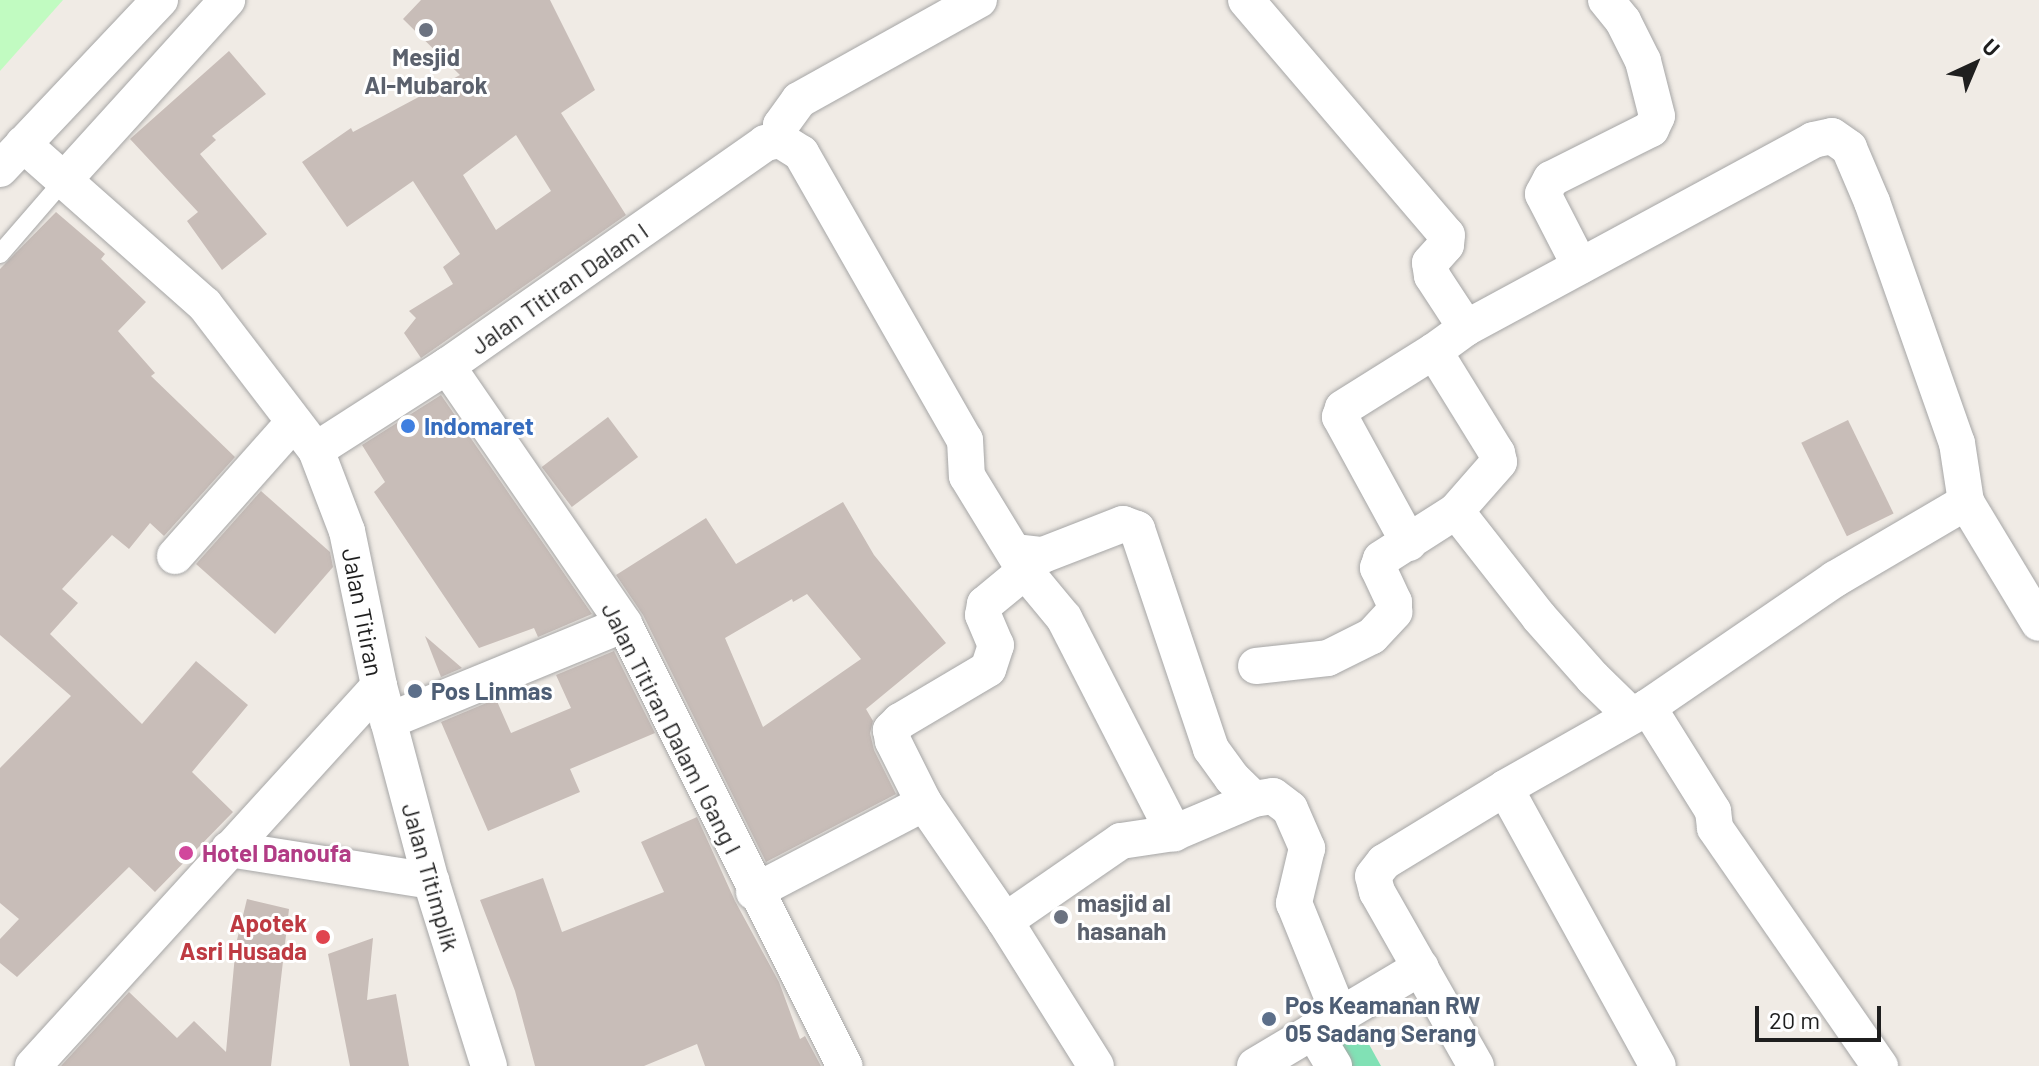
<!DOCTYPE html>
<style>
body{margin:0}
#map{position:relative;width:2039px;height:1066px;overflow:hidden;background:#f0ebe5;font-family:Barlow,sans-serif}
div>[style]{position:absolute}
.park>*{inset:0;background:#c1fbc1}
.pitch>*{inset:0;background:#81e1b5}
.building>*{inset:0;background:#c8bdb8;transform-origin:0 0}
.roads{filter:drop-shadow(0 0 2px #a6a6a6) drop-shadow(0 0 2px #a6a6a6)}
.lane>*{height:18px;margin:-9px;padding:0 9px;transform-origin:9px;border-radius:9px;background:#fff}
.street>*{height:36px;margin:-18px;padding:0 18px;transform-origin:18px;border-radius:18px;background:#fff}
.dots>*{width:22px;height:22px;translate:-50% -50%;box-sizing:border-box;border:4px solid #fff;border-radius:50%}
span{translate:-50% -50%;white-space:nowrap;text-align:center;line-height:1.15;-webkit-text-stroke:6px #fff;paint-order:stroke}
.worship-label{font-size:24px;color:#5b616d;font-weight:700}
.left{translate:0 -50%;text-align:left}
.street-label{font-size:24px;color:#1f1f1f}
.shop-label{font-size:24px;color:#366cbe;font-weight:700}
.service-label{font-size:24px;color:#4e5e75;font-weight:700}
.hotel-label{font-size:24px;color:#b23c85;font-weight:700}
.health-label{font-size:24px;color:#be3a42;font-weight:700}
.right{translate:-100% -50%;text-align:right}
.north{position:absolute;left:1935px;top:24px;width:80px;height:80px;-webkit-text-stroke:6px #fff;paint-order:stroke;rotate:44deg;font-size:22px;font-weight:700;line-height:32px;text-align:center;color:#1f1f1f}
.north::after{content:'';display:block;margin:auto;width:28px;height:36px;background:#1f1f1f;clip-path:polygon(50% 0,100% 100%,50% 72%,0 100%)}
.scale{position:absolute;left:1755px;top:1006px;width:126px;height:36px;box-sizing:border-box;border:4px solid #1f1f1f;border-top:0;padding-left:10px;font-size:24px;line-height:28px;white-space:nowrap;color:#1f1f1f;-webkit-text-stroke:6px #fff;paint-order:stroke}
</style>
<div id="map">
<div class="park">
<i style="clip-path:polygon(0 0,63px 0,0 71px)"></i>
</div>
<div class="pitch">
<i style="clip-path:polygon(1355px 1019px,1381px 1066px,1337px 1066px,1321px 1038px)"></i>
</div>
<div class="building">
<i style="clip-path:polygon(evenodd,421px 0,550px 0,595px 90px,561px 113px,626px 215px,421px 358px,404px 333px,416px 318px,409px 311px,453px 284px,443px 267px,460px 254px,413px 181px,347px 227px,302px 162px,351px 128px,353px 132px,460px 75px,403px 19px,421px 0,516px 135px,551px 191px,496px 230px,463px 175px,516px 135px)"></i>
<i style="clip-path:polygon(229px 51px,266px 94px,212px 136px,216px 140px,200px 154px,267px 234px,222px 270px,187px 221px,198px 212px,130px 139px)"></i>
<i style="clip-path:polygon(56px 212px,105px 254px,101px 259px,146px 302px,118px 331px,155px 373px,151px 376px,235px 457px,164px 536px,150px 523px,129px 549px,112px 535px,62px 589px,78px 603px,50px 634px,142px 724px,196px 661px,248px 705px,192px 772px,233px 812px,155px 892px,129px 867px,17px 977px,0 963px,0 939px,19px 919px,0 903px,0 768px,71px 696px,0 635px,0 269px)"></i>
<i style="clip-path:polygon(441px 395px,592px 614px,538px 637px,534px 628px,479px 648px,374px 492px,385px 482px,362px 445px)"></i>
<i style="left:608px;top:417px;width:50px;height:83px;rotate:53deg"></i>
<i style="left:1848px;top:420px;width:104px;height:52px;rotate:64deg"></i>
<i style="clip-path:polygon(261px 491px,330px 552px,333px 567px,275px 634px,196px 564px)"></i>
<i style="clip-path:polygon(evenodd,843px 502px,874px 555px,946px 643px,866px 709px,873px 721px,870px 733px,874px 750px,896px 794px,766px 862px,643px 615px,616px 575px,706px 518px,736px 564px,843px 502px,807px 594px,861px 659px,763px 727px,725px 638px,792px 599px,793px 602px,807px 594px)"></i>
<i style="clip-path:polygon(425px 636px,462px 668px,441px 677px)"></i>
<i style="clip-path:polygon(614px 651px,655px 733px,570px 769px,580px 792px,488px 831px,441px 722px,496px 699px,511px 733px,571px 708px,556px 675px)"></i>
<i style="clip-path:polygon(697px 817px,735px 901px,779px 982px,800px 1039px,805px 1036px,821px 1066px,705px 1066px,697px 1044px,644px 1066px,535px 1066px,515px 991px,480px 900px,543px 878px,562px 932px,664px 892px,641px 842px)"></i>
<i style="clip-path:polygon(247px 899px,289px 909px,271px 1066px,61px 1066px,129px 992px,177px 1038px,194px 1021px,226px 1052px,236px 944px)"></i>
<i style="clip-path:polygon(373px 938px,367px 1000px,396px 994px,409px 1066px,350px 1066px,328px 954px)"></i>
</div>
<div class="roads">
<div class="lane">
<i style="left:0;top:254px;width:98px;rotate:-49.1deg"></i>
</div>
<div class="street">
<i style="left:1246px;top:0;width:309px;rotate:49.5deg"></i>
<i style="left:1447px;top:235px;width:10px;rotate:96deg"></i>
<i style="left:1446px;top:245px;width:24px;rotate:132deg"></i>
<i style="left:1430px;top:263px;width:13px;rotate:81deg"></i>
<i style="left:1432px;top:276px;width:62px;rotate:56.8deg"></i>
<i style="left:1466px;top:328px;width:39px;rotate:144deg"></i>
<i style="left:1434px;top:351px;width:120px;rotate:58.3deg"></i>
<i style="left:1497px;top:453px;width:9px;rotate:77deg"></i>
<i style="left:1499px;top:462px;width:65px;rotate:131.3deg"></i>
<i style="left:1456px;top:511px;width:135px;rotate:51.9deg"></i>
<i style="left:1539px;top:617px;width:81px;rotate:48.5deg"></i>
<i style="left:1593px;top:678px;width:54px;rotate:44.3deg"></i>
<i style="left:780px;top:140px;width:15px;rotate:-86deg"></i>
<i style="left:781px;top:125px;width:31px;rotate:-54deg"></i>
<i style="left:799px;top:100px;width:206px;rotate:-29.1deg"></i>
<i style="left:23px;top:144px;width:243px;rotate:41.5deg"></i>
<i style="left:205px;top:305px;width:183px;rotate:52.6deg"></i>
<i style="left:316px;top:450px;width:87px;rotate:69.1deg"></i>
<i style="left:347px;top:531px;width:158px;rotate:78.3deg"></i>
<i style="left:379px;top:686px;width:514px;rotate:132.32deg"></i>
<i style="left:0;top:169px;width:233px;rotate:-46.6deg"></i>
<i style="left:64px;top:180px;width:243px;rotate:-47.8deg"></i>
<i style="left:1580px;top:266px;width:81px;rotate:-117.2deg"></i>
<i style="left:1543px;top:194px;width:17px;rotate:-62deg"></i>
<i style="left:1551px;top:179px;width:112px;rotate:-26.6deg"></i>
<i style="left:1651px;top:129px;width:14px;rotate:-65deg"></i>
<i style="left:1657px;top:116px;width:57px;rotate:-104.3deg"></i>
<i style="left:1643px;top:61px;width:45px;rotate:-116.6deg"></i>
<i style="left:1623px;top:21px;width:27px;rotate:-129deg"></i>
<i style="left:1466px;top:328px;width:395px;rotate:-28.4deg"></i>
<i style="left:1813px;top:140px;width:19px;rotate:-12deg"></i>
<i style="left:1832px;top:136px;width:21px;rotate:35deg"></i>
<i style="left:1849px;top:148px;width:59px;rotate:66.9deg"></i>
<i style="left:1872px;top:202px;width:256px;rotate:70.6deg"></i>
<i style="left:1957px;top:443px;width:60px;rotate:81.3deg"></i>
<i style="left:1966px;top:502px;width:141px;rotate:58.9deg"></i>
<i style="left:447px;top:366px;width:313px;rotate:55.5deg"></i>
<i style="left:624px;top:624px;width:494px;rotate:63.5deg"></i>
<i style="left:316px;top:450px;width:156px;rotate:-32.7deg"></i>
<i style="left:447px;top:366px;width:388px;rotate:-35deg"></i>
<i style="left:765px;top:143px;width:15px;rotate:-11deg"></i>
<i style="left:780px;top:140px;width:25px;rotate:32deg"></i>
<i style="left:801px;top:153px;width:331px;rotate:60.3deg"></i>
<i style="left:965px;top:440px;width:36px;rotate:87deg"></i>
<i style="left:967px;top:476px;width:111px;rotate:58.6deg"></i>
<i style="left:1025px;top:571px;width:61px;rotate:50.3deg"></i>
<i style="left:1064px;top:618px;width:242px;rotate:62.9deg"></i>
<i style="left:1174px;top:833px;width:87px;rotate:-23deg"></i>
<i style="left:1254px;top:799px;width:19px;rotate:-9deg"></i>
<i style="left:1273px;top:796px;width:21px;rotate:37deg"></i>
<i style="left:1290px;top:809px;width:43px;rotate:66.4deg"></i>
<i style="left:1307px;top:848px;width:57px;rotate:103.3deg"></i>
<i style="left:1294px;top:903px;width:120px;rotate:67.9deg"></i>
<i style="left:1409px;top:543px;width:144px;rotate:-118.7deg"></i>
<i style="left:1340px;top:417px;width:9px;rotate:-72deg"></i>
<i style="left:1343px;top:408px;width:107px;rotate:-32.1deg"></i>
<i style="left:1014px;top:552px;width:29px;rotate:6deg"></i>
<i style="left:1043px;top:555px;width:86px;rotate:-21.2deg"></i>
<i style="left:1123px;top:524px;width:15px;rotate:20deg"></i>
<i style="left:1137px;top:529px;width:232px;rotate:71.4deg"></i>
<i style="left:1211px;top:749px;width:36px;rotate:54deg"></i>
<i style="left:1232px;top:778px;width:30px;rotate:44deg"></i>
<i style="left:175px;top:556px;width:179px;rotate:-48.4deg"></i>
<i style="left:1025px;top:571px;width:52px;rotate:140.5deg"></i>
<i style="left:985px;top:604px;width:11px;rotate:100deg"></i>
<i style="left:983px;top:615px;width:33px;rotate:67deg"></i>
<i style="left:996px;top:645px;width:25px;rotate:108deg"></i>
<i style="left:988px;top:669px;width:102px;rotate:149.4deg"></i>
<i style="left:900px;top:721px;width:13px;rotate:135deg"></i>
<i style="left:891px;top:730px;width:11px;rotate:80deg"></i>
<i style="left:893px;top:741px;width:69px;rotate:63.4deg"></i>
<i style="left:924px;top:803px;width:143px;rotate:55.5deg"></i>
<i style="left:1005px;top:921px;width:171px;rotate:57.9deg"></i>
<i style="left:1256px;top:666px;width:72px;rotate:-6.3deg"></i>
<i style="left:1328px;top:658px;width:49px;rotate:-26.6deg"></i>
<i style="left:1372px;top:636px;width:33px;rotate:-47deg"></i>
<i style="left:1394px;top:612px;width:10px;rotate:-90deg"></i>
<i style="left:1394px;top:602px;width:38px;rotate:-115deg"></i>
<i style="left:1378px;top:568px;width:9px;rotate:-72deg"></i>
<i style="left:1381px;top:559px;width:89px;rotate:-32.6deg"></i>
<i style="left:379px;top:686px;width:202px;rotate:75.1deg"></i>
<i style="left:431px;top:881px;width:194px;rotate:72.6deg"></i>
<i style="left:1648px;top:707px;width:123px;rotate:58deg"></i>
<i style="left:1713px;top:811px;width:17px;rotate:83deg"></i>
<i style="left:1715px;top:828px;width:290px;rotate:55.3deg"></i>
<i style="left:388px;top:721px;width:255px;rotate:-22.3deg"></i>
<i style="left:1505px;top:788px;width:317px;rotate:61.2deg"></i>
<i style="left:229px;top:849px;width:205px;rotate:9deg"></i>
<i style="left:754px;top:892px;width:192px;rotate:-27.6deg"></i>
<i style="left:1005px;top:921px;width:141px;rotate:-34.6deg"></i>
<i style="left:1121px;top:841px;width:54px;rotate:-8.6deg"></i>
<i style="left:1313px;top:1031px;width:41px;rotate:59deg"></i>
<i style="left:1255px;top:1066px;width:193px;rotate:-30.8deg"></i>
<i style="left:1476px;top:1066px;width:200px;rotate:-119.6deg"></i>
<i style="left:1377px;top:892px;width:16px;rotate:-104deg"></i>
<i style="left:1373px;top:876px;width:18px;rotate:-52deg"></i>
<i style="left:1384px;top:862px;width:142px;rotate:-31.4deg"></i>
<i style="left:1505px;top:788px;width:164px;rotate:-29.5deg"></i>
<i style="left:1648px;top:707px;width:227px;rotate:-34.4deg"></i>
<i style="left:1835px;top:579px;width:152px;rotate:-30.4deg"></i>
</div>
</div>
<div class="dots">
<i style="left:426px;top:30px;background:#6b7280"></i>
<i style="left:408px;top:426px;background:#3f7fe0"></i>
<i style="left:415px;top:691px;background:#5c6f8a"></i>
<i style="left:186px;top:853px;background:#d1479c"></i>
<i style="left:1061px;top:917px;background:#6b7280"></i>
<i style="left:323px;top:937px;background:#e0444e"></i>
<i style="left:1269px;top:1019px;background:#5c6f8a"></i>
</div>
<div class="worship-label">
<span style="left:426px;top:71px">Mesjid<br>Al-Mubarok</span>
<span class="left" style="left:1077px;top:917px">masjid al<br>hasanah</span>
</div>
<div class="street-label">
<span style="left:559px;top:288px;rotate:-35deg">Jalan Titiran Dalam I</span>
<span style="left:363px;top:612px;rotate:79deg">Jalan Titiran</span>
<span style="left:672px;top:728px;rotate:63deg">Jalan Titiran Dalam I Gang I</span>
<span style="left:431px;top:877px;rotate:74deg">Jalan Titimplik</span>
</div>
<div class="shop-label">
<span class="left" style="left:424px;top:426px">Indomaret</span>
</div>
<div class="service-label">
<span class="left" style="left:431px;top:691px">Pos Linmas</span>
<span class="left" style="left:1285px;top:1019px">Pos Keamanan RW<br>05 Sadang Serang</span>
</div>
<div class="hotel-label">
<span class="left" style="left:202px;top:853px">Hotel Danoufa</span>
</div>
<div class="health-label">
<span class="right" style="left:307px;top:937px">Apotek<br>Asri Husada</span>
</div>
<div class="north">U</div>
<div class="scale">20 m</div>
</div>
